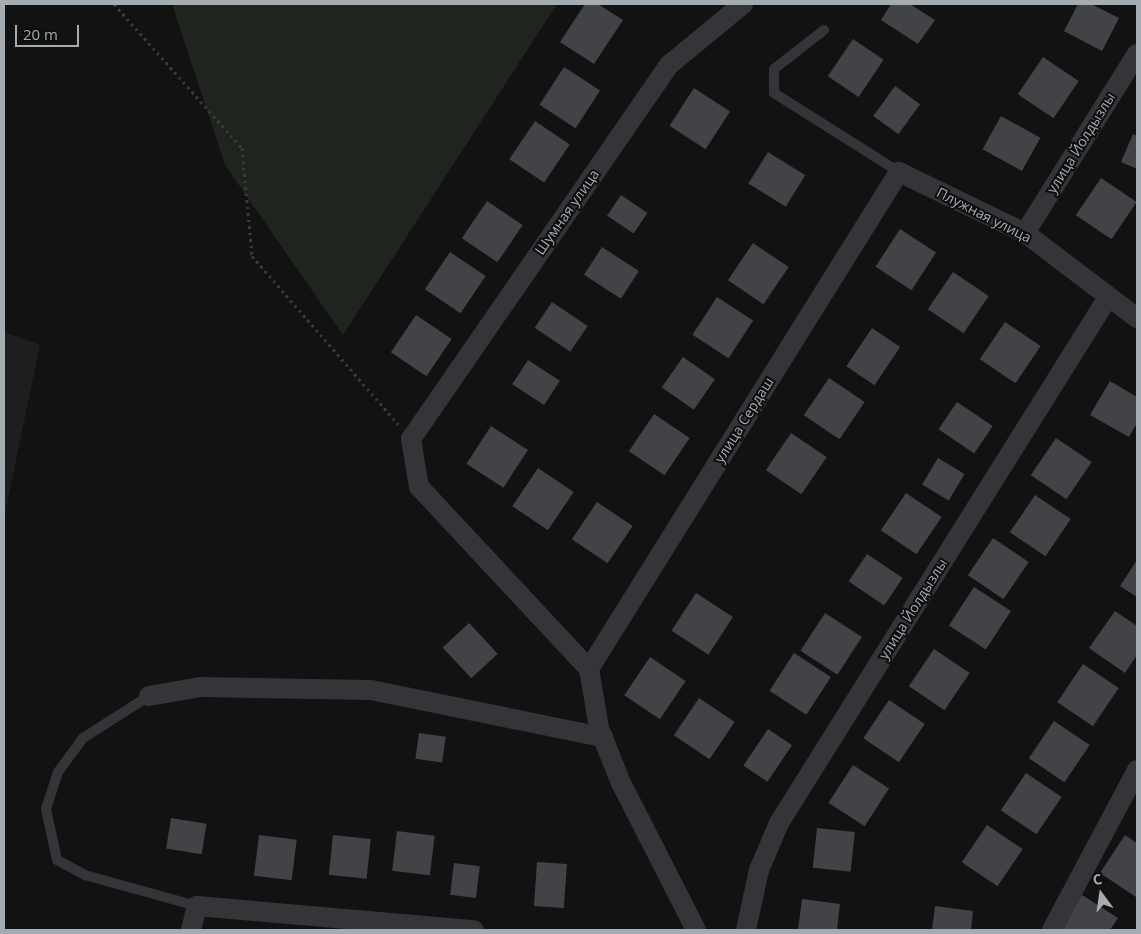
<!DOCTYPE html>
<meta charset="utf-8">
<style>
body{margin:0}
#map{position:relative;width:1141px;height:934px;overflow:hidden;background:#121213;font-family:"Open Sans",sans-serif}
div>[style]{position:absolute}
.built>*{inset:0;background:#1e1e20}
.green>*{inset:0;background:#1f251e}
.building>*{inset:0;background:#414346;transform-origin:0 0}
.path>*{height:3px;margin-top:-1.5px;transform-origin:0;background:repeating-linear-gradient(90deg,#393c3e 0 2.5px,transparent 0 6.5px)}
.service>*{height:10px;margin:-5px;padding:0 5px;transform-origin:5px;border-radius:5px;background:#333538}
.minor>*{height:20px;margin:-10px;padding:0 10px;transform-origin:10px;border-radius:10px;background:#333538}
span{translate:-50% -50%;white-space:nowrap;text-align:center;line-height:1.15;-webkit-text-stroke:4px #0d0d0e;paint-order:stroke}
.street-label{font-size:14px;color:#a4acb2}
.frame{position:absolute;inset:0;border:5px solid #a4acb2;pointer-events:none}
.north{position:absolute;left:1076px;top:869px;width:50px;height:50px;-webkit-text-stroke:4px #0d0d0e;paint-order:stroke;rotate:346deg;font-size:14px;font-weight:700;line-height:20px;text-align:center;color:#a4acb2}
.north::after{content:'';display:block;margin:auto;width:18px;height:22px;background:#a4acb2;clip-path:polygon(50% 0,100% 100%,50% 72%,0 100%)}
.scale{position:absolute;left:15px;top:25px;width:64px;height:22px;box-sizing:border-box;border:2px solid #a4acb2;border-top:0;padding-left:6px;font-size:15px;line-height:18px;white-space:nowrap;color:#a4acb2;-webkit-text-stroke:4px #0d0d0e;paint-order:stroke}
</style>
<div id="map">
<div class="built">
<i style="clip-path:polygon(4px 332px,40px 345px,4px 518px)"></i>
</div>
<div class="green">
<i style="clip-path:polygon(172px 4px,557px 4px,343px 335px,225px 165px)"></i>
</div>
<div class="building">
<i style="clip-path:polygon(585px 4px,598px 4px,623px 20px,594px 64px,560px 42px)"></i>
<i style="clip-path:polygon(891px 4px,910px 4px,935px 20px,918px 44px,881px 20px)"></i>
<i style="clip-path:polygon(1078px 4px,1091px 4px,1119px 18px,1102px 51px,1064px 31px)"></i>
<i style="left:853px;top:39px;width:37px;height:45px;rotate:34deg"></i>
<i style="left:1043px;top:57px;width:43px;height:45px;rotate:34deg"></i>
<i style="left:564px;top:67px;width:43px;height:45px;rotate:33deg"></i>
<i style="left:895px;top:86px;width:31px;height:37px;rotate:36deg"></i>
<i style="left:694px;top:88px;width:43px;height:45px;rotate:33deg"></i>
<i style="left:1001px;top:116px;width:45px;height:38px;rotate:29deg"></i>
<i style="left:535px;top:121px;width:42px;height:46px;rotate:34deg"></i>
<i style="clip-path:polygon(1133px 134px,1137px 136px,1137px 169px,1121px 162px)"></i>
<i style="left:768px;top:152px;width:44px;height:37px;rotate:32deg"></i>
<i style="left:1101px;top:178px;width:43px;height:45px;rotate:34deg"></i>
<i style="left:621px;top:195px;width:32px;height:25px;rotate:34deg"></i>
<i style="left:487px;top:201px;width:43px;height:45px;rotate:34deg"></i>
<i style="left:900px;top:229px;width:43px;height:45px;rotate:33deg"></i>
<i style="left:753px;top:243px;width:43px;height:45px;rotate:34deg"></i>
<i style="left:602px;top:247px;width:44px;height:33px;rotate:33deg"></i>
<i style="left:450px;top:252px;width:43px;height:45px;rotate:34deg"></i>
<i style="left:953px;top:272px;width:43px;height:45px;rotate:34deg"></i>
<i style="left:717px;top:297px;width:43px;height:45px;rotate:33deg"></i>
<i style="left:552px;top:302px;width:43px;height:31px;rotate:34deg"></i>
<i style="left:416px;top:315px;width:43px;height:45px;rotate:34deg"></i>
<i style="left:1005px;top:322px;width:43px;height:45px;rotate:34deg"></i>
<i style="left:872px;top:328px;width:34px;height:46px;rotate:34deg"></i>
<i style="left:683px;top:357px;width:39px;height:37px;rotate:35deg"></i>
<i style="left:528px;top:360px;width:38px;height:29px;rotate:33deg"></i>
<i style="left:829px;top:378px;width:43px;height:45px;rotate:34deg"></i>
<i style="clip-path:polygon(1110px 381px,1137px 397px,1137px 423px,1129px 437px,1090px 415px)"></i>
<i style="left:957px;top:402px;width:43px;height:33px;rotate:34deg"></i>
<i style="left:654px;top:414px;width:43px;height:45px;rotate:34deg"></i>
<i style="left:491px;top:426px;width:44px;height:45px;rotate:33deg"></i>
<i style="left:791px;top:433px;width:43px;height:45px;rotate:34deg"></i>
<i style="left:1056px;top:438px;width:43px;height:45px;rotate:34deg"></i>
<i style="left:938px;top:458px;width:31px;height:31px;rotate:31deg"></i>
<i style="left:538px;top:468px;width:43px;height:46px;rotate:34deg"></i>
<i style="left:906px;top:493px;width:43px;height:45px;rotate:34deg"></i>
<i style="left:1035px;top:495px;width:43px;height:45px;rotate:34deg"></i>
<i style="left:597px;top:502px;width:43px;height:45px;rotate:34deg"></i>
<i style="left:993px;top:538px;width:43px;height:45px;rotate:34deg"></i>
<i style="left:867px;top:554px;width:43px;height:33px;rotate:34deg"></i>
<i style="clip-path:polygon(1137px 560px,1137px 597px,1120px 586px)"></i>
<i style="left:974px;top:587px;width:44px;height:46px;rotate:33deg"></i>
<i style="left:696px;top:593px;width:44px;height:45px;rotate:33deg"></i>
<i style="clip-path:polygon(1115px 611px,1137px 626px,1137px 655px,1125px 673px,1089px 648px)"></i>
<i style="left:825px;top:613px;width:44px;height:45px;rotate:33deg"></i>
<i style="left:469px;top:623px;width:42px;height:36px;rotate:47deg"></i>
<i style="left:934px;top:649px;width:43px;height:45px;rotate:34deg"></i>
<i style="left:794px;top:653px;width:44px;height:45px;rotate:33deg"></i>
<i style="left:650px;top:657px;width:43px;height:46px;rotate:34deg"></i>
<i style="left:1083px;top:664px;width:43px;height:46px;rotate:34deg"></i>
<i style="left:699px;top:698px;width:43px;height:45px;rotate:34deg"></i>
<i style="left:889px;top:700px;width:43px;height:46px;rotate:34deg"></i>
<i style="left:1054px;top:721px;width:43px;height:45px;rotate:34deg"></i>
<i style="left:768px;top:729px;width:29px;height:44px;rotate:34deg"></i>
<i style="left:419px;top:733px;width:27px;height:26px;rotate:8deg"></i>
<i style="left:853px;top:765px;width:43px;height:45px;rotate:33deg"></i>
<i style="left:1026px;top:773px;width:43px;height:45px;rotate:34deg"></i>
<i style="left:171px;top:818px;width:36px;height:31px;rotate:9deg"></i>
<i style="left:987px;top:825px;width:43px;height:45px;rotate:34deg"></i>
<i style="left:817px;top:828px;width:38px;height:40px;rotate:6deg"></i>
<i style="left:397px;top:831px;width:38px;height:40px;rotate:7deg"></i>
<i style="left:259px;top:835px;width:38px;height:41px;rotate:7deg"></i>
<i style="left:333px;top:835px;width:38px;height:40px;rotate:6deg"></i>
<i style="clip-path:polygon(1125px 835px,1137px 843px,1136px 897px,1100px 873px)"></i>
<i style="left:537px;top:862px;width:30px;height:44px;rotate:4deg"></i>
<i style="left:454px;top:863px;width:26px;height:32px;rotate:7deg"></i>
<i style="clip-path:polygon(1082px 895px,1118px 918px,1110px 930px,1058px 930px)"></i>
<i style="clip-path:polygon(802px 899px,840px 904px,837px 930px,798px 930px)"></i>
<i style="clip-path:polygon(935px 906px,973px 911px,971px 930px,932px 930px)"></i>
</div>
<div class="path">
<i style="left:114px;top:4px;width:193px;rotate:48.4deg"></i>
<i style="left:242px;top:148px;width:108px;rotate:84.7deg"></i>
<i style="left:252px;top:256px;width:223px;rotate:49deg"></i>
</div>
<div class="service">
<i style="left:824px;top:30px;width:63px;rotate:142deg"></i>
<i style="left:774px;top:69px;width:24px;rotate:90deg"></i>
<i style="left:774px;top:93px;width:148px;rotate:32.3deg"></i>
<i style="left:149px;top:696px;width:78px;rotate:147.5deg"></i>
<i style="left:83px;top:738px;width:42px;rotate:126.3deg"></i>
<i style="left:58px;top:772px;width:39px;rotate:108deg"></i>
<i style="left:46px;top:809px;width:52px;rotate:77.8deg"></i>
<i style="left:57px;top:860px;width:32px;rotate:28deg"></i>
<i style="left:85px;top:875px;width:116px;rotate:15.5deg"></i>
</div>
<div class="minor">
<i style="left:1025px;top:233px;width:211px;rotate:-58deg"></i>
<i style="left:589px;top:669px;width:586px;rotate:-58.05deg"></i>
<i style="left:899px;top:172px;width:140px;rotate:25.8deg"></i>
<i style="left:1025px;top:233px;width:141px;rotate:37.2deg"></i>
<i style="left:149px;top:696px;width:53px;rotate:-9.8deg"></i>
<i style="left:201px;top:687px;width:170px;rotate:1deg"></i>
<i style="left:371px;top:690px;width:237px;rotate:11.5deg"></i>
<i style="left:191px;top:930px;width:25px;rotate:-76deg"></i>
<i style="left:197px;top:906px;width:278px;rotate:5deg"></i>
<i style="left:696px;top:930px;width:165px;rotate:-117deg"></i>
<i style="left:621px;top:783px;width:59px;rotate:-111.8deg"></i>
<i style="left:599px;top:728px;width:60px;rotate:-99.6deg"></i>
<i style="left:589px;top:669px;width:249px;rotate:-133deg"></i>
<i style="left:419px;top:487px;width:49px;rotate:-99.5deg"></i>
<i style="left:411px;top:439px;width:454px;rotate:-55.4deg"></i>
<i style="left:669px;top:65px;width:96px;rotate:-39.5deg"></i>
<i style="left:746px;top:930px;width:61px;rotate:-77.8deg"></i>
<i style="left:759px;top:870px;width:51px;rotate:-66.9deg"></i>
<i style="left:779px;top:823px;width:618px;rotate:-57.96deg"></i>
<i style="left:1052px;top:930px;width:181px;rotate:-62deg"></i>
</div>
<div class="street-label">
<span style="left:1081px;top:143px;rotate:-58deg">улица Йолдызлы</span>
<span style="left:567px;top:212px;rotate:-55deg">Шумная улица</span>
<span style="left:984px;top:215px;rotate:27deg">Плужная улица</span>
<span style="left:744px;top:420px;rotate:-58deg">улица Сердаш</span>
<span style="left:913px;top:609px;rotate:-58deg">улица Йолдызлы</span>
</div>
<div class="frame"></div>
<div class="north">С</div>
<div class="scale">20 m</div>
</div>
